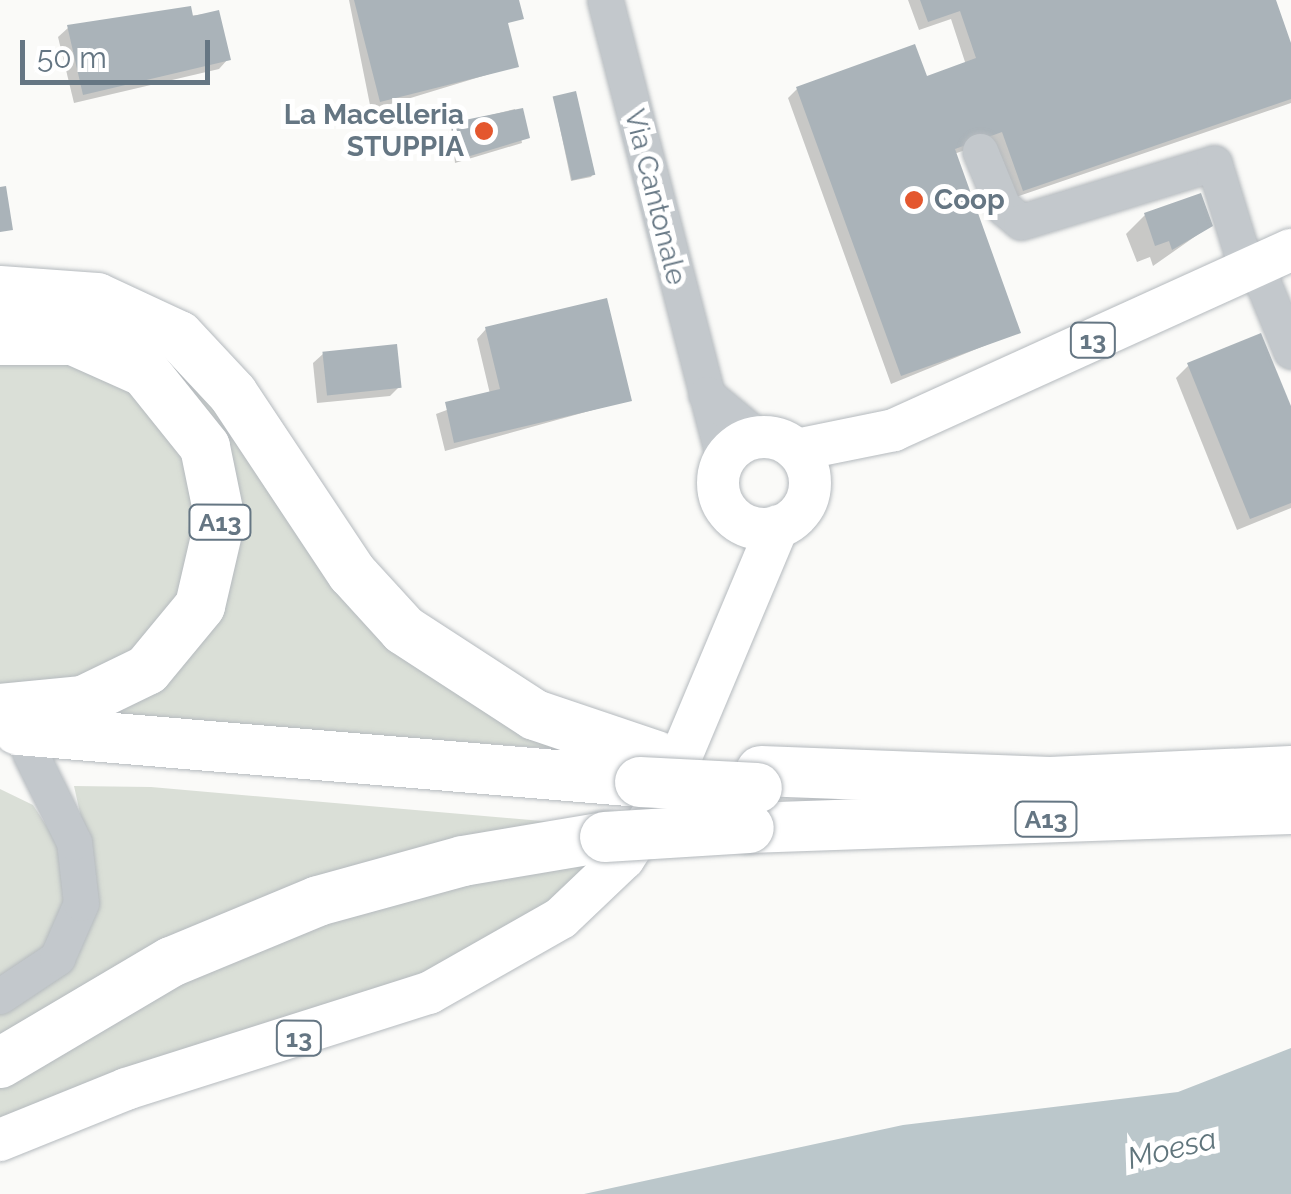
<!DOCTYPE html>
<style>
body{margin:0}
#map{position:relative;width:1291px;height:1194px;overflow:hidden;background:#fafaf8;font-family:Raleway,sans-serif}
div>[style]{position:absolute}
.green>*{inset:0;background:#dadfd7}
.water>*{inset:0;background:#bbc7cb}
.shadow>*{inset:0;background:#0003}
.building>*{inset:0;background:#aab3b9;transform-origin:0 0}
.roads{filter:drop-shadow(0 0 2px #b5babe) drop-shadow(0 0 2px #b5babe)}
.minor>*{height:35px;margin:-17.5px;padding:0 17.5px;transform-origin:17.5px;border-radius:17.5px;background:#c3c8cc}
.major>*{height:42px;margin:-21px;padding:0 21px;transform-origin:21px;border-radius:21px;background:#fff}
.major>.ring{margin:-21px;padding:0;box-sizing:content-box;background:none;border:42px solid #fff;border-radius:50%}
.highway>*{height:50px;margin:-25px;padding:0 25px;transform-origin:25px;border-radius:25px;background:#fff}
.bridges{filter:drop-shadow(0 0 2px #b4b9bd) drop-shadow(0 0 2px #b4b9bd)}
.highway-bridge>*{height:50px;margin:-25px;padding:0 25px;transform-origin:25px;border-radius:25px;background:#fff}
.dots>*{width:28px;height:28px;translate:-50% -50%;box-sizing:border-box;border:5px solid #fff;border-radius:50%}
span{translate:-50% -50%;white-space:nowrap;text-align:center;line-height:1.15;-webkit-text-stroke:10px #fff;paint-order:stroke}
.shield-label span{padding:2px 8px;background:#fff;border:2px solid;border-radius:8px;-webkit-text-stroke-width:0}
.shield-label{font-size:25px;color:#657683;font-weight:700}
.poi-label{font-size:28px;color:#657683;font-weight:700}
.right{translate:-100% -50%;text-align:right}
.left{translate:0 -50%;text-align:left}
.street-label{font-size:28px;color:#657683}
.water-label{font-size:30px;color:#60757c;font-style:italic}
.scale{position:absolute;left:20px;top:40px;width:190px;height:45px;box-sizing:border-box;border:5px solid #657683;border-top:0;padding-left:12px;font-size:30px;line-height:35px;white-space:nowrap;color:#657683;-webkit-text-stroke:8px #fff;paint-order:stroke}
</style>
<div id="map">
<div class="green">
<i style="clip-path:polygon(13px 306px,178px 356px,276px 490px,558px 749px,96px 715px,158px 677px,215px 442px)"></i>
<i style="clip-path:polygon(59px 361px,129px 388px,173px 434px,199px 503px,177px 603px,137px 650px,85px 677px,0 690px,0 363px)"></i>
<i style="clip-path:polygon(74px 786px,151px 787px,587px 825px,0 1040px,0 1007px,21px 998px,90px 858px)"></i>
<i style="clip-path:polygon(0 789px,33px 805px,68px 859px,60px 937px,0 985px)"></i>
<i style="clip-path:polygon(593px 859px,551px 902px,438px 967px,0 1118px,0 1087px,190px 976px,403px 895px)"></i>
</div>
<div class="water">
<i style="clip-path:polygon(1291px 1048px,1291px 1194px,584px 1194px,903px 1125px,1178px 1092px)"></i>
</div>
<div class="shadow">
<i style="clip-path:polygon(349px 0,517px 0,505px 24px,516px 66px,371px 110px)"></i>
<i style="clip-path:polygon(908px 0,1273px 0,1291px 51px,1291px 103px,1013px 198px,993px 140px,954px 154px,1018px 332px,891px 384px,788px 98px,797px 89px,926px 79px,966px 65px,951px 19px,919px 30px)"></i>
<i style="clip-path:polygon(217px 13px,228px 59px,219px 69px,74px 103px,58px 37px,68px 28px)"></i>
<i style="clip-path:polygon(554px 99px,593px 174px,591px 177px,571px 181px)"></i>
<i style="clip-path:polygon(515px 109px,522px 143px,455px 163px,451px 125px)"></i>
<i style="clip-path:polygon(1145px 215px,1210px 226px,1153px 266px,1150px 257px,1137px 262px,1126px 234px)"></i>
<i style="clip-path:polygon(486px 329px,629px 400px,445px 451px,436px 414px,490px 394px,477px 339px)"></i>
<i style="clip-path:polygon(323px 354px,399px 387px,390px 396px,317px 403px,313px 363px)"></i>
<i style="clip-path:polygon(1188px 366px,1291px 413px,1291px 508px,1237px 530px,1176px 378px)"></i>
</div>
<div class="building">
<i style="clip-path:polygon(354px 0,519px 0,524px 19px,508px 23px,519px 67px,380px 102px)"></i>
<i style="clip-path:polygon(920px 0,1276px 0,1291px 43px,1291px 99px,1023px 191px,1002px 132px,955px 149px,1021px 333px,901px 376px,796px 87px,915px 44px,927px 76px,976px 58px,960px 11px,928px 22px)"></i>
<i style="clip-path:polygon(191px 6px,193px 16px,219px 10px,231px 60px,83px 95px,67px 25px)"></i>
<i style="left:576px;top:91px;width:86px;height:24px;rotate:77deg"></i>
<i style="clip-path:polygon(523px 108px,530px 138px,460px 159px,450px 123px)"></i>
<i style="clip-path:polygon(6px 186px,13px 230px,0 232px,0 187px)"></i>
<i style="clip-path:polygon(1201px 193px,1213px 226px,1172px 250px,1169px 241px,1155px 246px,1144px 213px)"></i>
<i style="clip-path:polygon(607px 298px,632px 401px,454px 443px,445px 402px,500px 389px,485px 327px)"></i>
<i style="clip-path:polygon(1261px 333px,1291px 406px,1291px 503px,1250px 519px,1187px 363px)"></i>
<i style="left:397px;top:344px;width:44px;height:75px;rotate:84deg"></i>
</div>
<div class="roads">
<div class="minor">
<i style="left:605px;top:0;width:474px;rotate:75.5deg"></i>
<i style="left:980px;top:151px;width:61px;rotate:67.7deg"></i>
<i style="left:1003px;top:207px;width:23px;rotate:40deg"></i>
<i style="left:1021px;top:222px;width:202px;rotate:-17deg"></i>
<i style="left:1214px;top:163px;width:112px;rotate:72.9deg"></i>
<i style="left:1256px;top:266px;width:92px;rotate:67.6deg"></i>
<i style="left:706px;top:394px;width:67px;rotate:39.6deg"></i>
<i style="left:0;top:996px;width:69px;rotate:-33.7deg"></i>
<i style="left:57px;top:958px;width:60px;rotate:-66.4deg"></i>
<i style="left:81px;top:903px;width:61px;rotate:-96.5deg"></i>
<i style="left:74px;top:842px;width:99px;rotate:-116.3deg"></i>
</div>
<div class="major">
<i class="ring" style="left:718px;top:437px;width:50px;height:50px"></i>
<i style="left:796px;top:450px;width:100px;rotate:-11.5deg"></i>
<i style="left:894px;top:430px;width:436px;rotate:-24.4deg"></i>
<i style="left:0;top:1140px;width:136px;rotate:-22deg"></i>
<i style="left:126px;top:1089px;width:318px;rotate:-17.6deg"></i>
<i style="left:429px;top:993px;width:152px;rotate:-29.6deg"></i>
<i style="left:561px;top:918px;width:87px;rotate:-43.6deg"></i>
<i style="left:624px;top:858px;width:73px;rotate:-56.7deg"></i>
<i style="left:664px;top:797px;width:294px;rotate:-67.2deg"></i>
</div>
<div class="highway">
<i style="left:0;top:291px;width:97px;rotate:4.1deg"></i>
<i style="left:97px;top:298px;width:90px;rotate:24.9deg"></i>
<i style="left:179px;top:336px;width:79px;rotate:47deg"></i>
<i style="left:233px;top:394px;width:215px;rotate:56.4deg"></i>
<i style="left:352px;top:573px;width:77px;rotate:47.6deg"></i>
<i style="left:404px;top:630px;width:156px;rotate:33deg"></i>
<i style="left:535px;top:715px;width:128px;rotate:18.7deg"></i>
<i style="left:0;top:340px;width:73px"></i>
<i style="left:73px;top:340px;width:79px;rotate:24deg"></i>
<i style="left:145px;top:372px;width:96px;rotate:51.3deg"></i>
<i style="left:205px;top:447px;width:75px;rotate:78.4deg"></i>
<i style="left:220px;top:520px;width:88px;rotate:103.1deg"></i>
<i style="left:200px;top:606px;width:83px;rotate:129.6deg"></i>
<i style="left:147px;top:670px;width:71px;rotate:154.2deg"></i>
<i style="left:83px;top:701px;width:83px;rotate:174.5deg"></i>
<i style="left:18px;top:730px;width:624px;rotate:4.78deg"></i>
<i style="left:761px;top:771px;width:289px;rotate:2.2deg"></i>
<i style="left:1050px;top:782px;width:241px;rotate:-2.6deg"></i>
<i style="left:749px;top:828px;width:542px;rotate:-2.01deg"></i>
<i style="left:0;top:1063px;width:199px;rotate:-30.6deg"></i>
<i style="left:171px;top:962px;width:159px;rotate:-22.5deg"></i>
<i style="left:318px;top:901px;width:150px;rotate:-15.4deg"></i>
<i style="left:463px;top:861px;width:144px;rotate:-9.6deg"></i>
</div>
</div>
<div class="bridges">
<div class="highway-bridge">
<i style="left:640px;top:782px;width:117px;rotate:2.9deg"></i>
<i style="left:605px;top:837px;width:144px;rotate:-3.6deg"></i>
</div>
</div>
<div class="dots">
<i style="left:484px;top:131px;background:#e4572e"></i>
<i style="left:914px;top:200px;background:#e4572e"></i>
</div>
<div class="shield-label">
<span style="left:1093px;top:340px">13</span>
<span style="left:220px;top:522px">A13</span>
<span style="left:1046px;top:819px">A13</span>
<span style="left:299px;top:1038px">13</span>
</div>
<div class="poi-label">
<span class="right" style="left:464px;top:131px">La Macelleria<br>STUPPIA</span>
<span class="left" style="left:934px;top:200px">Coop</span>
</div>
<div class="street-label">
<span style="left:655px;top:197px;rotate:76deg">Via Cantonale</span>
</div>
<div class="water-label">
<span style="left:1172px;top:1149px;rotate:-14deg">Moesa</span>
</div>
<div class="scale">50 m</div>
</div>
